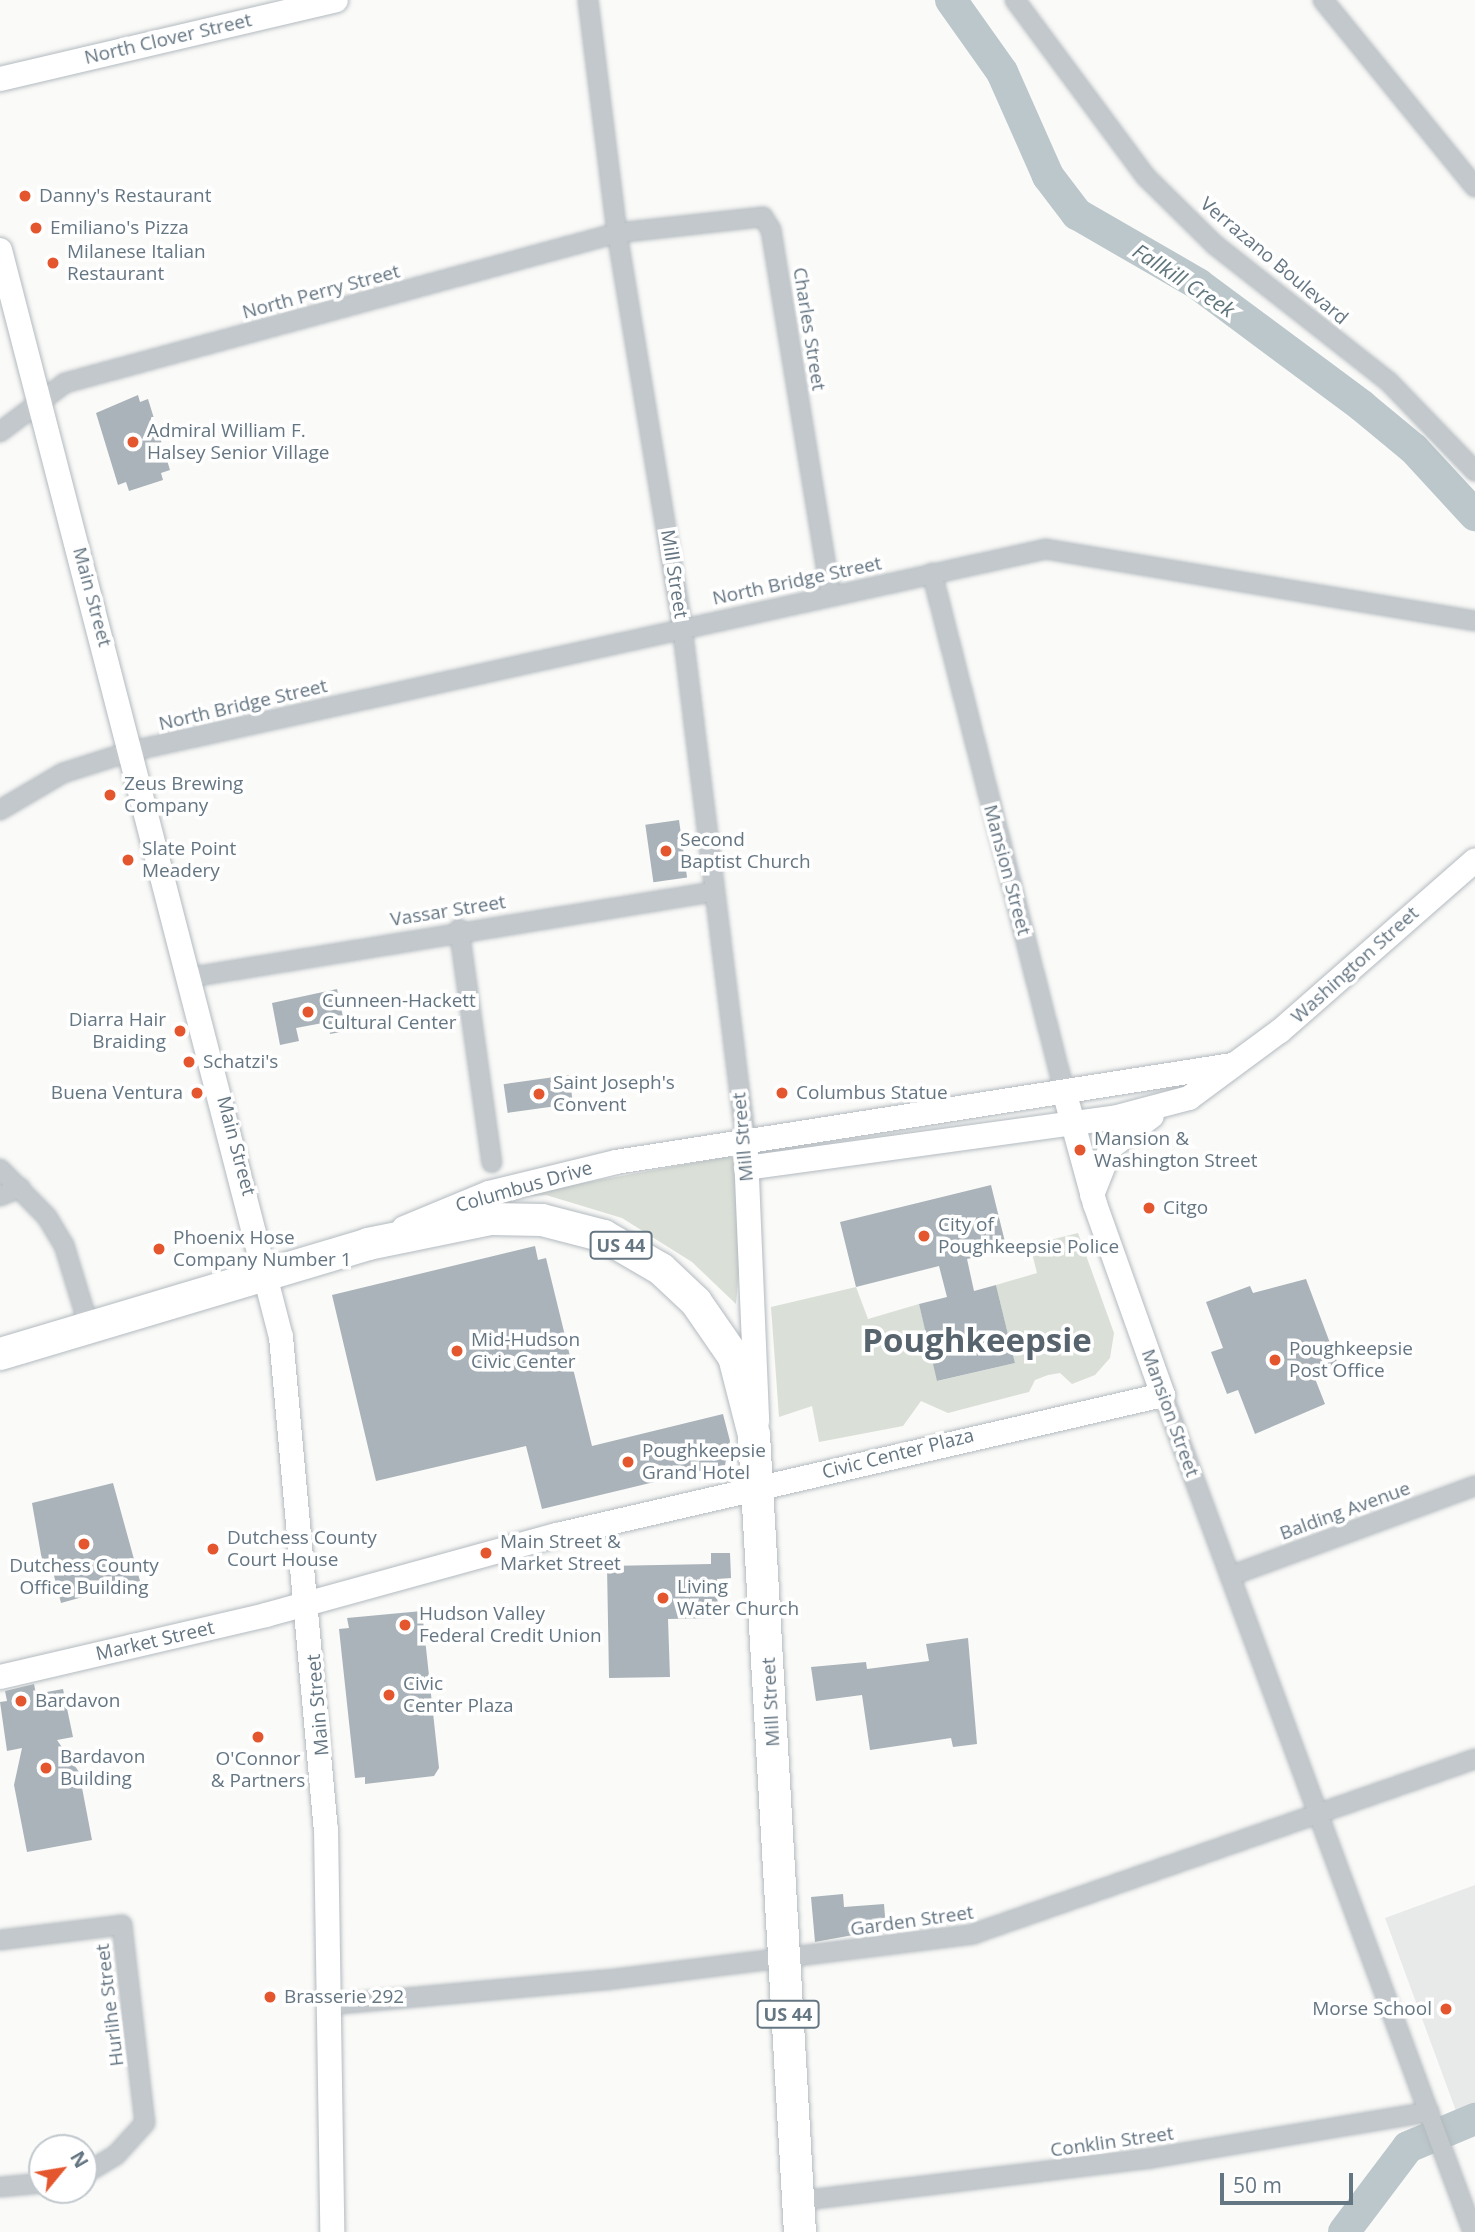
<!DOCTYPE html>
<style>
body{margin:0}
#map{position:relative;width:1475px;height:2232px;overflow:hidden;background:#fafaf8;font-family:"Open Sans",sans-serif}
div>[style]{position:absolute}
.built>*{inset:0;background:#e8e9e9}
.green>*{inset:0;background:#dadfd7}
.river>*{height:32px;margin:-16px;padding:0 16px;transform-origin:16px;border-radius:16px;background:#bbc7cb}
.building>*{inset:0;background:#aab3b9;transform-origin:0 0}
.roads{filter:drop-shadow(0 0 2px #b3babf) drop-shadow(0 0 2px #b3babf)}
.street>*{height:18px;margin:-9px;padding:0 9px;transform-origin:9px;border-radius:9px;background:#c3c8cc}
.secondary>*{height:24px;margin:-12px;padding:0 12px;transform-origin:12px;border-radius:12px;background:#fff}
.highway>*{height:32px;margin:-16px;padding:0 16px;transform-origin:16px;border-radius:16px;background:#fff}
.dots>*{width:19px;height:19px;translate:-50% -50%;box-sizing:border-box;border:4px solid #fff;border-radius:50%}
span{translate:-50% -50%;white-space:nowrap;text-align:center;line-height:1.15;-webkit-text-stroke:7px #fff;paint-order:stroke}
.shield-label span{padding:2px 5px;background:#fff;border:2px solid;border-radius:5px;-webkit-text-stroke-width:0}
.shield-label{font-size:18px;color:#657683;font-weight:700}
.street-label{font-size:19px;color:#657683}
.poi-label{font-size:19px;color:#657683}
.left{translate:0 -50%;text-align:left}
.right{translate:-100% -50%;text-align:right}
.water-label{font-size:21px;color:#60757c;font-style:italic}
.town-label{font-size:33px;color:#57646e;font-weight:700}
.north{position:absolute;left:28px;top:2134px;width:70px;height:70px;box-sizing:border-box;background:#fff;border:2px solid #c1c8cd;border-radius:50%;rotate:60deg;font-size:19px;font-weight:700;line-height:28px;text-align:center;color:#657683}
.north::after{content:'';display:block;margin:auto;width:24px;height:32px;background:#e4572e;clip-path:polygon(50% 0,100% 100%,50% 72%,0 100%)}
.scale{position:absolute;left:1220px;top:2173px;width:133px;height:32px;box-sizing:border-box;border:4px solid #657683;border-top:0;padding-left:9px;font-size:21px;line-height:24px;white-space:nowrap;color:#657683;-webkit-text-stroke:5px #fff;paint-order:stroke}
</style>
<div id="map">
<div class="built">
<i style="clip-path:polygon(1475px 1885px,1475px 2107px,1456px 2111px,1385px 1918px)"></i>
</div>
<div class="green">
<i style="clip-path:polygon(726px 1157px,738px 1158px,744px 1213px,736px 1304px,692px 1262px,622px 1218px,546px 1195px,500px 1198px)"></i>
<i style="clip-path:polygon(1078px 1233px,1114px 1333px,1110px 1358px,1095px 1375px,1072px 1384px,1060px 1373px,1048px 1375px,1035px 1380px,1029px 1392px,948px 1413px,921px 1401px,903px 1426px,819px 1442px,812px 1406px,779px 1417px,771px 1307px,856px 1287px,868px 1319px,919px 1304px,938px 1381px,1015px 1363px,996px 1285px,1037px 1273px,1030px 1245px)"></i>
</div>
<div class="river">
<i style="left:951px;top:0;width:88px;rotate:54.7deg"></i>
<i style="left:1002px;top:72px;width:114px;rotate:66.1deg"></i>
<i style="left:1048px;top:176px;width:48px;rotate:52.7deg"></i>
<i style="left:1077px;top:214px;width:140px;rotate:30deg"></i>
<i style="left:1198px;top:284px;width:204px;rotate:36.6deg"></i>
<i style="left:1362px;top:406px;width:67px;rotate:39.6deg"></i>
<i style="left:1414px;top:449px;width:90px;rotate:47.3deg"></i>
<i style="left:1344px;top:2232px;width:106px;rotate:-53deg"></i>
<i style="left:1408px;top:2147px;width:73px;rotate:-22.7deg"></i>
</div>
<div class="building">
<i style="clip-path:polygon(138px 395px,140px 402px,148px 399px,170px 470px,161px 473px,163px 480px,129px 491px,126px 482px,118px 485px,96px 413px)"></i>
<i style="left:679px;top:820px;width:58px;height:34px;rotate:82deg"></i>
<i style="clip-path:polygon(337px 989px,346px 1031px,330px 1034px,328px 1022px,296px 1028px,299px 1041px,280px 1045px,272px 1003px)"></i>
<i style="left:569px;top:1075px;width:29px;height:66px;rotate:82deg"></i>
<i style="clip-path:polygon(991px 1185px,1007px 1250px,967px 1259px,974px 1291px,996px 1285px,1015px 1363px,937px 1381px,919px 1304px,947px 1297px,939px 1266px,856px 1287px,840px 1222px)"></i>
<i style="clip-path:polygon(535px 1246px,538px 1260px,546px 1258px,592px 1446px,723px 1414px,730px 1441px,725px 1465px,542px 1509px,526px 1446px,376px 1481px,332px 1295px)"></i>
<i style="clip-path:polygon(1306px 1279px,1339px 1367px,1314px 1376px,1325px 1404px,1255px 1434px,1238px 1390px,1227px 1394px,1211px 1352px,1223px 1348px,1206px 1302px,1250px 1286px,1253px 1293px)"></i>
<i style="clip-path:polygon(113px 1483px,140px 1581px,61px 1603px,51px 1564px,43px 1566px,32px 1503px)"></i>
<i style="clip-path:polygon(711px 1553px,730px 1553px,731px 1578px,717px 1579px,718px 1618px,668px 1619px,670px 1677px,609px 1678px,607px 1566px,711px 1564px)"></i>
<i style="clip-path:polygon(422px 1611px,439px 1768px,434px 1776px,365px 1784px,365px 1777px,355px 1778px,339px 1629px,349px 1628px,347px 1618px)"></i>
<i style="clip-path:polygon(968px 1638px,977px 1744px,953px 1747px,951px 1738px,870px 1750px,862px 1695px,816px 1701px,811px 1667px,866px 1662px,867px 1669px,929px 1661px,926px 1644px)"></i>
<i style="clip-path:polygon(34px 1684px,36px 1694px,63px 1689px,73px 1737px,57px 1740px,79px 1772px,92px 1840px,27px 1852px,14px 1785px,22px 1748px,7px 1751px,0 1702px,7px 1701px,5px 1691px)"></i>
<i style="clip-path:polygon(843px 1894px,844px 1907px,884px 1904px,886px 1929px,815px 1942px,811px 1897px)"></i>
</div>
<div class="roads">
<div class="street">
<i style="left:588px;top:0;width:235px;rotate:82.9deg"></i>
<i style="left:617px;top:233px;width:398px;rotate:80.6deg"></i>
<i style="left:682px;top:626px;width:521px;rotate:82.94deg"></i>
<i style="left:1015px;top:0;width:220px;rotate:53.5deg"></i>
<i style="left:1146px;top:177px;width:97px;rotate:44.6deg"></i>
<i style="left:1215px;top:245px;width:221px;rotate:38.2deg"></i>
<i style="left:1389px;top:382px;width:124px;rotate:46deg"></i>
<i style="left:1323px;top:0;width:241px;rotate:50.9deg"></i>
<i style="left:0;top:432px;width:81px;rotate:-37deg"></i>
<i style="left:65px;top:383px;width:572px;rotate:-15.2deg"></i>
<i style="left:617px;top:233px;width:147px;rotate:-6.3deg"></i>
<i style="left:763px;top:217px;width:15px;rotate:58deg"></i>
<i style="left:771px;top:230px;width:371px;rotate:80.7deg"></i>
<i style="left:932px;top:573px;width:538px;rotate:75.68deg"></i>
<i style="left:0;top:810px;width:73px;rotate:-30.4deg"></i>
<i style="left:63px;top:773px;width:72px;rotate:-17.7deg"></i>
<i style="left:132px;top:751px;width:936px;rotate:-12.46deg"></i>
<i style="left:1046px;top:549px;width:435px;rotate:9.5deg"></i>
<i style="left:459px;top:929px;width:236px;rotate:82deg"></i>
<i style="left:192px;top:977px;width:527px;rotate:-9.28deg"></i>
<i style="left:0;top:1169px;width:67px;rotate:45.6deg"></i>
<i style="left:47px;top:1217px;width:33px;rotate:59deg"></i>
<i style="left:64px;top:1245px;width:86px;rotate:73deg"></i>
<i style="left:0;top:1196px;width:22px;rotate:-22deg"></i>
<i style="left:1163px;top:1395px;width:893px;rotate:69.68deg"></i>
<i style="left:1230px;top:1576px;width:261px;rotate:-20.2deg"></i>
<i style="left:0;top:1940px;width:123px;rotate:-7deg"></i>
<i style="left:122px;top:1925px;width:199px;rotate:83.4deg"></i>
<i style="left:145px;top:2123px;width:43px;rotate:132.2deg"></i>
<i style="left:116px;top:2155px;width:37px;rotate:149deg"></i>
<i style="left:329px;top:2005px;width:278px;rotate:-5.2deg"></i>
<i style="left:606px;top:1980px;width:370px;rotate:-7.1deg"></i>
<i style="left:973px;top:1934px;width:532px;rotate:-19.22deg"></i>
<i style="left:0;top:2187px;width:42px;rotate:-5.4deg"></i>
<i style="left:798px;top:2201px;width:352px;rotate:-6.9deg"></i>
<i style="left:1147px;top:2159px;width:286px;rotate:-9.5deg"></i>
</div>
<div class="secondary">
<i style="left:0;top:79px;width:345px;rotate:-13.2deg"></i>
<i style="left:0;top:250px;width:1123px;rotate:75.51deg"></i>
<i style="left:281px;top:1337px;width:493px;rotate:84.8deg"></i>
<i style="left:326px;top:1828px;width:404px;rotate:89.1deg"></i>
<i style="left:746px;top:1154px;width:268px;rotate:87.6deg"></i>
<i style="left:746px;top:1168px;width:370px;rotate:-7.8deg"></i>
<i style="left:1113px;top:1118px;width:79px;rotate:-14.7deg"></i>
<i style="left:1189px;top:1098px;width:113px;rotate:-36.4deg"></i>
<i style="left:1280px;top:1031px;width:259px;rotate:-41.2deg"></i>
<i style="left:1092px;top:1195px;width:52px;rotate:-68.4deg"></i>
<i style="left:1111px;top:1147px;width:51px;rotate:-37.1deg"></i>
<i style="left:404px;top:1228px;width:92px;rotate:-22.4deg"></i>
<i style="left:489px;top:1193px;width:131px;rotate:-13.7deg"></i>
<i style="left:616px;top:1162px;width:624px;rotate:-8.95deg"></i>
<i style="left:0;top:1677px;width:273px;rotate:-13.1deg"></i>
<i style="left:266px;top:1615px;width:302px;rotate:-15.4deg"></i>
<i style="left:557px;top:1535px;width:622px;rotate:-13.01deg"></i>
<i style="left:1163px;top:1395px;width:203px;rotate:-109.6deg"></i>
<i style="left:1095px;top:1204px;width:114px;rotate:-105.3deg"></i>
</div>
<div class="highway">
<i style="left:0;top:1354px;width:384px;rotate:-16.6deg"></i>
<i style="left:368px;top:1244px;width:126px;rotate:-11.5deg"></i>
<i style="left:491px;top:1219px;width:51px;rotate:1.1deg"></i>
<i style="left:542px;top:1220px;width:64px;rotate:14.5deg"></i>
<i style="left:604px;top:1236px;width:66px;rotate:30.1deg"></i>
<i style="left:661px;top:1269px;width:48px;rotate:43.3deg"></i>
<i style="left:696px;top:1302px;width:67px;rotate:55.4deg"></i>
<i style="left:734px;top:1357px;width:81px;rotate:75.6deg"></i>
<i style="left:754px;top:1435px;width:798px;rotate:86.7deg"></i>
</div>
</div>
<div class="dots">
<i style="left:25px;top:196px;background:#e4572e"></i>
<i style="left:36px;top:228px;background:#e4572e"></i>
<i style="left:53px;top:263px;background:#e4572e"></i>
<i style="left:133px;top:442px;background:#e4572e"></i>
<i style="left:110px;top:795px;background:#e4572e"></i>
<i style="left:666px;top:851px;background:#e4572e"></i>
<i style="left:128px;top:860px;background:#e4572e"></i>
<i style="left:308px;top:1012px;background:#e4572e"></i>
<i style="left:180px;top:1031px;background:#e4572e"></i>
<i style="left:189px;top:1062px;background:#e4572e"></i>
<i style="left:197px;top:1093px;background:#e4572e"></i>
<i style="left:782px;top:1093px;background:#e4572e"></i>
<i style="left:539px;top:1094px;background:#e4572e"></i>
<i style="left:1080px;top:1150px;background:#e4572e"></i>
<i style="left:1149px;top:1208px;background:#e4572e"></i>
<i style="left:924px;top:1236px;background:#e4572e"></i>
<i style="left:159px;top:1249px;background:#e4572e"></i>
<i style="left:457px;top:1351px;background:#e4572e"></i>
<i style="left:1275px;top:1360px;background:#e4572e"></i>
<i style="left:628px;top:1462px;background:#e4572e"></i>
<i style="left:84px;top:1544px;background:#e4572e"></i>
<i style="left:213px;top:1549px;background:#e4572e"></i>
<i style="left:486px;top:1553px;background:#e4572e"></i>
<i style="left:663px;top:1598px;background:#e4572e"></i>
<i style="left:405px;top:1625px;background:#e4572e"></i>
<i style="left:389px;top:1695px;background:#e4572e"></i>
<i style="left:21px;top:1701px;background:#e4572e"></i>
<i style="left:258px;top:1737px;background:#e4572e"></i>
<i style="left:46px;top:1768px;background:#e4572e"></i>
<i style="left:270px;top:1997px;background:#e4572e"></i>
<i style="left:1446px;top:2009px;background:#e4572e"></i>
</div>
<div class="shield-label">
<span style="left:621px;top:1245px">US 44</span>
<span style="left:788px;top:2014px">US 44</span>
</div>
<div class="street-label">
<span style="left:168px;top:39px;rotate:-13deg">North Clover Street</span>
<span style="left:1274px;top:261px;rotate:40deg">Verrazano Boulevard</span>
<span style="left:321px;top:292px;rotate:-15deg">North Perry Street</span>
<span style="left:809px;top:329px;rotate:81deg">Charles Street</span>
<span style="left:674px;top:574px;rotate:81deg">Mill Street</span>
<span style="left:797px;top:581px;rotate:-12deg">North Bridge Street</span>
<span style="left:92px;top:597px;rotate:75deg">Main Street</span>
<span style="left:243px;top:705px;rotate:-13deg">North Bridge Street</span>
<span style="left:1007px;top:870px;rotate:75deg">Mansion Street</span>
<span style="left:448px;top:911px;rotate:-9deg">Vassar Street</span>
<span style="left:1355px;top:965px;rotate:-42deg">Washington Street</span>
<span style="left:743px;top:1137px;rotate:-95deg">Mill Street</span>
<span style="left:236px;top:1146px;rotate:75deg">Main Street</span>
<span style="left:524px;top:1187px;rotate:-16deg">Columbus Drive</span>
<span style="left:1170px;top:1413px;rotate:70deg">Mansion Street</span>
<span style="left:898px;top:1454px;rotate:-14deg">Civic Center Plaza</span>
<span style="left:1345px;top:1511px;rotate:-20deg">Balding Avenue</span>
<span style="left:155px;top:1641px;rotate:-13deg">Market Street</span>
<span style="left:771px;top:1702px;rotate:-93deg">Mill Street</span>
<span style="left:318px;top:1705px;rotate:-95deg">Main Street</span>
<span style="left:912px;top:1921px;rotate:-8deg">Garden Street</span>
<span style="left:110px;top:2005px;rotate:-97deg">Hurlihe Street</span>
<span style="left:1112px;top:2142px;rotate:-8deg">Conklin Street</span>
</div>
<div class="poi-label">
<span class="left" style="left:39px;top:196px">Danny's Restaurant</span>
<span class="left" style="left:50px;top:228px">Emiliano's Pizza</span>
<span class="left" style="left:67px;top:263px">Milanese Italian<br>Restaurant</span>
<span class="left" style="left:147px;top:442px">Admiral William F.<br>Halsey Senior Village</span>
<span class="left" style="left:124px;top:795px">Zeus Brewing<br>Company</span>
<span class="left" style="left:680px;top:851px">Second<br>Baptist Church</span>
<span class="left" style="left:142px;top:860px">Slate Point<br>Meadery</span>
<span class="left" style="left:322px;top:1012px">Cunneen-Hackett<br>Cultural Center</span>
<span class="right" style="left:166px;top:1031px">Diarra Hair<br>Braiding</span>
<span class="left" style="left:203px;top:1062px">Schatzi's</span>
<span class="left" style="left:553px;top:1094px">Saint Joseph's<br>Convent</span>
<span class="right" style="left:183px;top:1093px">Buena Ventura</span>
<span class="left" style="left:796px;top:1093px">Columbus Statue</span>
<span class="left" style="left:1094px;top:1150px">Mansion &amp;<br>Washington Street</span>
<span class="left" style="left:1163px;top:1208px">Citgo</span>
<span class="left" style="left:938px;top:1236px">City of<br>Poughkeepsie Police</span>
<span class="left" style="left:173px;top:1249px">Phoenix Hose<br>Company Number 1</span>
<span class="left" style="left:471px;top:1351px">Mid-Hudson<br>Civic Center</span>
<span class="left" style="left:1289px;top:1360px">Poughkeepsie<br>Post Office</span>
<span class="left" style="left:642px;top:1462px">Poughkeepsie<br>Grand Hotel</span>
<span class="left" style="left:227px;top:1549px">Dutchess County<br>Court House</span>
<span class="left" style="left:500px;top:1553px">Main Street &amp;<br>Market Street</span>
<span style="left:84px;top:1577px">Dutchess County<br>Office Building</span>
<span class="left" style="left:677px;top:1598px">Living<br>Water Church</span>
<span class="left" style="left:419px;top:1625px">Hudson Valley<br>Federal Credit Union</span>
<span class="left" style="left:403px;top:1695px">Civic<br>Center Plaza</span>
<span class="left" style="left:35px;top:1701px">Bardavon</span>
<span class="left" style="left:60px;top:1768px">Bardavon<br>Building</span>
<span style="left:258px;top:1770px">O'Connor<br>&amp; Partners</span>
<span class="left" style="left:284px;top:1997px">Brasserie 292</span>
<span class="right" style="left:1432px;top:2009px">Morse School</span>
</div>
<div class="water-label">
<span style="left:1184px;top:280px;rotate:33deg">Fallkill Creek</span>
</div>
<div class="town-label">
<span style="left:977px;top:1340px">Poughkeepsie</span>
</div>
<div class="north">N</div>
<div class="scale">50 m</div>
</div>
